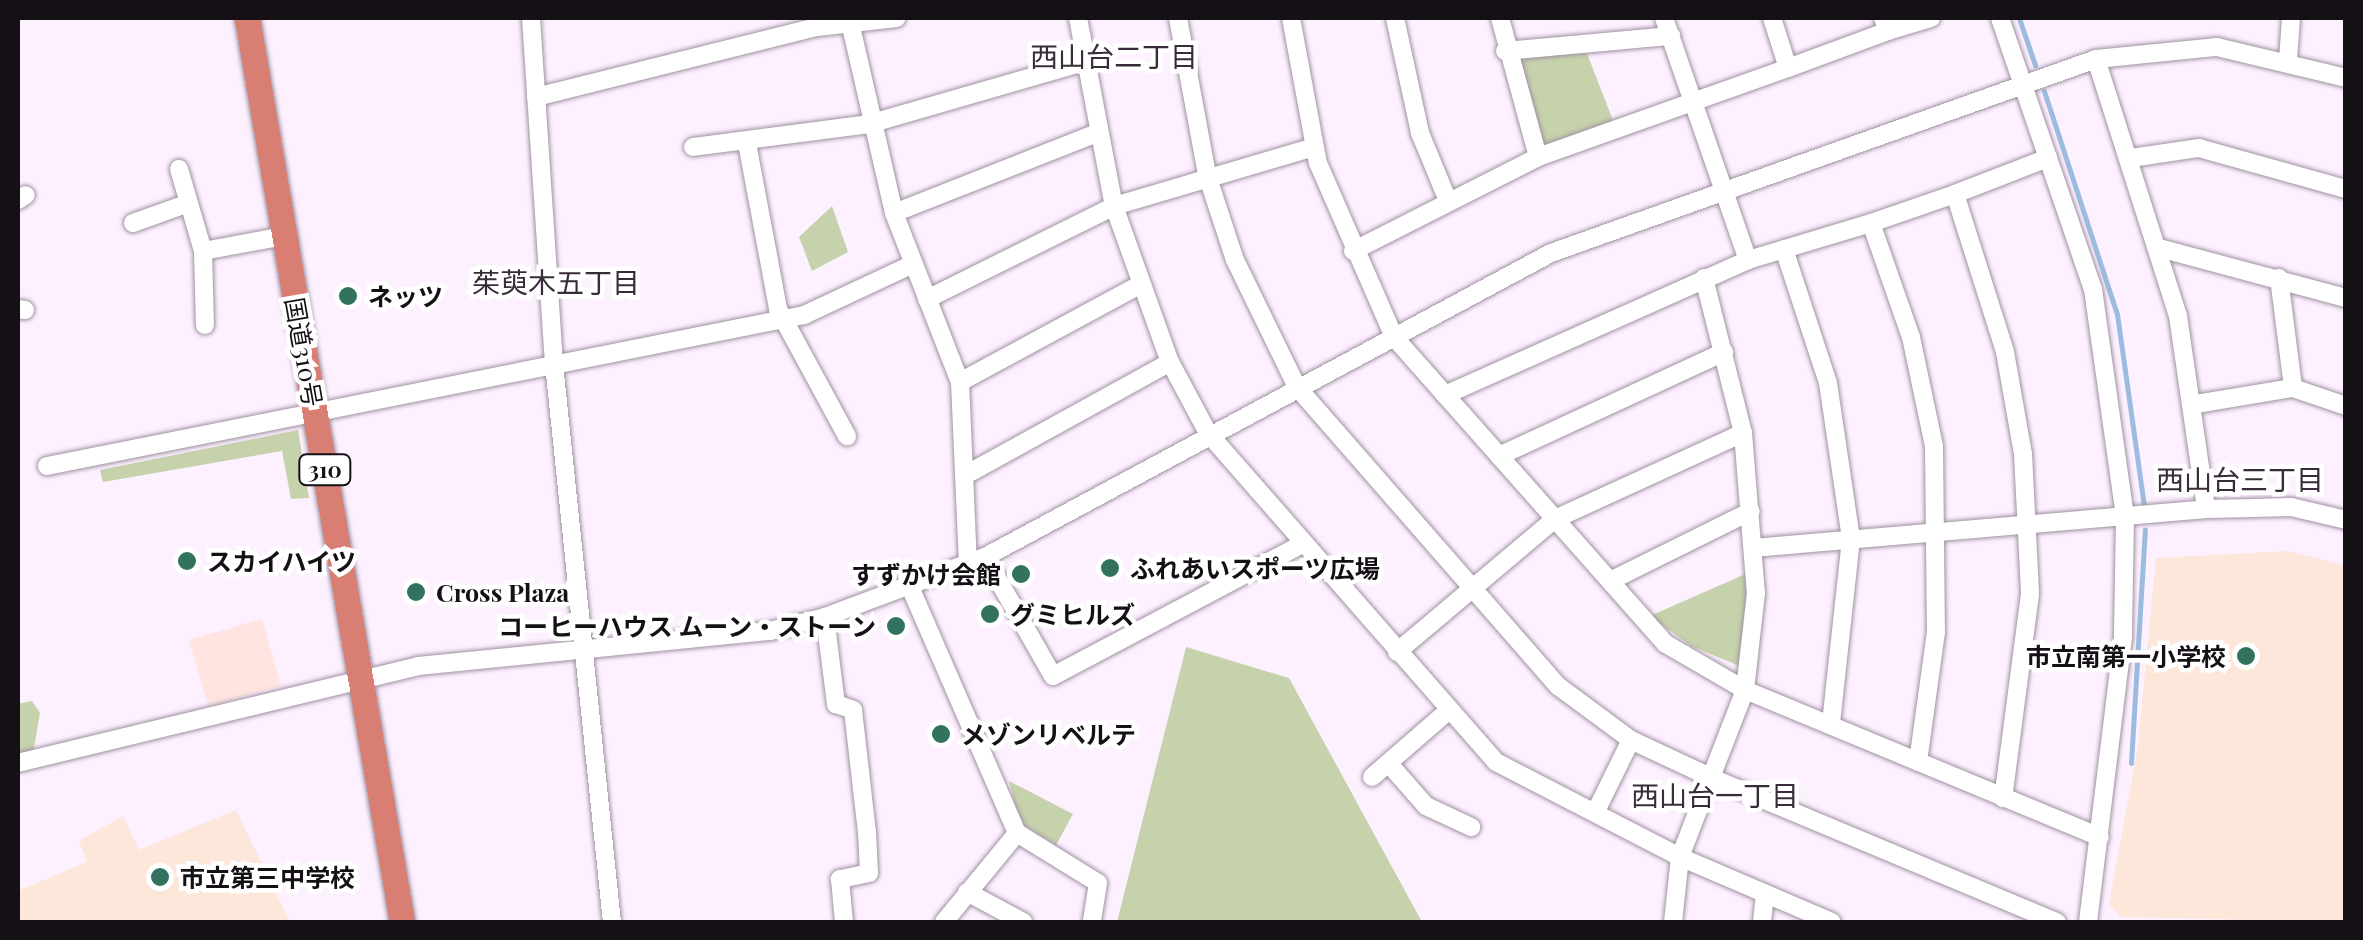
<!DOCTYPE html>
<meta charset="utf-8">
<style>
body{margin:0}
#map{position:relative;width:2363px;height:940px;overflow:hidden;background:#fdf0ff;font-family:"Playfair Display","Noto Sans JP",serif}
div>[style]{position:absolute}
.commercial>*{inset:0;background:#ffe4e1;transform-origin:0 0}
.education>*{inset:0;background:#fde6da}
.green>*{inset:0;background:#c6d2ac}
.stream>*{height:5px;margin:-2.5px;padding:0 2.5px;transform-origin:2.5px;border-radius:2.5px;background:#9cbcdf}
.roads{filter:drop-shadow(0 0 2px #9f91a1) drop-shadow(0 0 2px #9f91a1)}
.minor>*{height:18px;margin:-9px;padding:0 9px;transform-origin:9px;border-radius:9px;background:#fff}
.highway>*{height:25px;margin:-12.5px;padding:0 12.5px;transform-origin:12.5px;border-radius:12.5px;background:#d97e73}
.dots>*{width:28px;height:28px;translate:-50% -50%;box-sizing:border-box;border:5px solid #fff;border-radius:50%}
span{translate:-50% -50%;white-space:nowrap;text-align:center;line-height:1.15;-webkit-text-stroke:9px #fff;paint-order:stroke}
.shield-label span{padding:2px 8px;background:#fff;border:2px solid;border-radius:8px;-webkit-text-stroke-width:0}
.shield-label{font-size:22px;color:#151016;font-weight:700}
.poi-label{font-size:25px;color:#151016;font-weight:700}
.left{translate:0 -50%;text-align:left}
.right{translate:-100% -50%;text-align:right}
.street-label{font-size:25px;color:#151016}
.neighbourhood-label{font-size:28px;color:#382c3a}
.frame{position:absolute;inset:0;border:20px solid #151016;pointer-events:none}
</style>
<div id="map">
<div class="commercial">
<i style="left:262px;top:619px;width:69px;height:76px;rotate:74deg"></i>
</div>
<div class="education">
<i style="clip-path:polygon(2287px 551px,2345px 565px,2345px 922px,2121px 917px,2109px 904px,2138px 746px,2156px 558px)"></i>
<i style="clip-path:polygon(236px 810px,290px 922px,18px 922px,18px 891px,87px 862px,79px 841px,123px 816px,139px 850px)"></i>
</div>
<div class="green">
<i style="clip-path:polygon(1586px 51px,1614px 123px,1540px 150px,1517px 56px)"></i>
<i style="clip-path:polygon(832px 206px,848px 252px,812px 271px,799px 237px)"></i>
<i style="clip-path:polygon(298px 430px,309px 498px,291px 499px,282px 451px,103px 482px,100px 470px)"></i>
<i style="clip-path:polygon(1750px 572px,1742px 667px,1691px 646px,1650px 616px)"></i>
<i style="clip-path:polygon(1186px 647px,1289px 678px,1422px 922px,1117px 922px)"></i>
<i style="clip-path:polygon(32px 701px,40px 713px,32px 759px,18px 755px,18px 704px)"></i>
<i style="clip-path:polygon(1009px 781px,1073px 814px,1056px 845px,1020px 823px)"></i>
</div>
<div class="stream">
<i style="left:2019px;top:18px;width:50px;rotate:71.2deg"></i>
<i style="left:2044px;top:91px;width:235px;rotate:71.9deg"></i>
<i style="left:2117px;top:314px;width:193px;rotate:82deg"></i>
<i style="left:2131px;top:763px;width:234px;rotate:-86.6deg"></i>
</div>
<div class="roads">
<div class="minor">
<i style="left:531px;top:18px;width:347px;rotate:86.2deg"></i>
<i style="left:554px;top:364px;width:561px;rotate:84.07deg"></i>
<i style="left:849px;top:18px;width:200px;rotate:77deg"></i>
<i style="left:894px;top:213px;width:181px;rotate:68.7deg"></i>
<i style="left:960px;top:382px;width:182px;rotate:87.5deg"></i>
<i style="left:1078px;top:18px;width:191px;rotate:79.2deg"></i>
<i style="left:1114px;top:206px;width:166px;rotate:70.3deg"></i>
<i style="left:1170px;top:362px;width:81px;rotate:61.8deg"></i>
<i style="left:1208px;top:433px;width:437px;rotate:48.8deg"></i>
<i style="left:1496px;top:762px;width:207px;rotate:27.3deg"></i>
<i style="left:1680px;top:857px;width:65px;rotate:96.1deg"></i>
<i style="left:1178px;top:18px;width:160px;rotate:79.5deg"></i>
<i style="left:1207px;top:175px;width:89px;rotate:71.8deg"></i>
<i style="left:1235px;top:260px;width:141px;rotate:64deg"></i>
<i style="left:1297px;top:387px;width:397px;rotate:48.9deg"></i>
<i style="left:1558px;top:686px;width:91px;rotate:36.5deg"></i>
<i style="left:1631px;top:740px;width:89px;rotate:25.1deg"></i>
<i style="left:1712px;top:778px;width:374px;rotate:22.7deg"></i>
<i style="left:1291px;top:18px;width:147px;rotate:79.5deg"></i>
<i style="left:1318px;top:163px;width:190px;rotate:66.4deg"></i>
<i style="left:1394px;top:337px;width:410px;rotate:48.5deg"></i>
<i style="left:1666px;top:644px;width:91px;rotate:30.2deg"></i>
<i style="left:1745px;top:690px;width:384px;rotate:22.5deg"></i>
<i style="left:1395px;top:18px;width:118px;rotate:77.7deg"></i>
<i style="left:1420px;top:133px;width:74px;rotate:67.6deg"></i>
<i style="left:1500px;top:18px;width:144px;rotate:74.7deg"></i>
<i style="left:1664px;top:18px;width:256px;rotate:70.9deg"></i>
<i style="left:1772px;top:18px;width:52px;rotate:72.3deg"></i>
<i style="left:1788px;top:68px;width:107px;rotate:-20.3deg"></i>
<i style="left:1888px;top:31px;width:14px;rotate:-111deg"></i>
<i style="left:2000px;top:18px;width:287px;rotate:71.1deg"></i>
<i style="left:2093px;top:289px;width:230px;rotate:82deg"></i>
<i style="left:2125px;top:517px;width:120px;rotate:91deg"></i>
<i style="left:2123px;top:637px;width:287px;rotate:97deg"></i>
<i style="left:1888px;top:31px;width:45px;rotate:-16.8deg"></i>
<i style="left:1505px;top:51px;width:167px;rotate:-5.2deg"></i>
<i style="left:2096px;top:59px;width:270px;rotate:72.3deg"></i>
<i style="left:2178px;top:316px;width:195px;rotate:81.7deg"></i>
<i style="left:2288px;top:60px;width:42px;rotate:-85.9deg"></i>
<i style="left:536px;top:97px;width:290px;rotate:-14deg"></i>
<i style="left:817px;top:27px;width:80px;rotate:-6.5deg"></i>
<i style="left:747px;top:143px;width:169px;rotate:79.4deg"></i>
<i style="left:778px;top:309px;width:145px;rotate:61.5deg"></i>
<i style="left:693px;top:147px;width:177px;rotate:-7.4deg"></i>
<i style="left:869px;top:124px;width:224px;rotate:-16.1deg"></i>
<i style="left:2131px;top:158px;width:69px;rotate:-8.4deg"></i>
<i style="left:2199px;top:148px;width:153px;rotate:15.6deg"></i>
<i style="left:179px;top:169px;width:85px;rotate:73.7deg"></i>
<i style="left:203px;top:251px;width:74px;rotate:88.5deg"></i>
<i style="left:1955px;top:194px;width:100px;rotate:-21.2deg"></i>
<i style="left:18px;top:200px;width:9px;rotate:-32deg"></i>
<i style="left:894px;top:213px;width:216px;rotate:-21.5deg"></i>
<i style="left:133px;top:223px;width:59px;rotate:-19.7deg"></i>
<i style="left:1871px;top:223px;width:89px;rotate:-19deg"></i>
<i style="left:1955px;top:194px;width:166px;rotate:72.4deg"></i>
<i style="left:2005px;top:352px;width:104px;rotate:80deg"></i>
<i style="left:2023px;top:454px;width:140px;rotate:87.1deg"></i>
<i style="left:2030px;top:594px;width:206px;rotate:97.5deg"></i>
<i style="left:2159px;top:248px;width:194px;rotate:15deg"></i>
<i style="left:1784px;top:249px;width:141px;rotate:71.8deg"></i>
<i style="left:1828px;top:383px;width:158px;rotate:81.6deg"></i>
<i style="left:1851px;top:539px;width:185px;rotate:96.2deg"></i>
<i style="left:203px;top:251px;width:82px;rotate:-10.5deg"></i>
<i style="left:1353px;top:251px;width:208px;rotate:-26.9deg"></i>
<i style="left:1538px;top:157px;width:265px;rotate:-19.6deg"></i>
<i style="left:1704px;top:278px;width:160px;rotate:75.9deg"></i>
<i style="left:1743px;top:433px;width:161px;rotate:85.4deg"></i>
<i style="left:1756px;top:593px;width:98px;rotate:96.5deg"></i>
<i style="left:1745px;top:690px;width:179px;rotate:111.3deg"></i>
<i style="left:1680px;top:857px;width:165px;rotate:23.2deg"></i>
<i style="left:2279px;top:278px;width:111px;rotate:82.7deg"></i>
<i style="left:927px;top:299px;width:209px;rotate:-26.4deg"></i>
<i style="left:1114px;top:206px;width:209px;rotate:-16.4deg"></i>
<i style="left:18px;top:309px;width:7px;rotate:8deg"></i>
<i style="left:960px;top:382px;width:206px;rotate:-28.4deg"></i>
<i style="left:1445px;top:395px;width:332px;rotate:-24deg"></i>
<i style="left:1748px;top:260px;width:128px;rotate:-16.7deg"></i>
<i style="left:1871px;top:223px;width:121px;rotate:70.7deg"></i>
<i style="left:1911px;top:337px;width:111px;rotate:78.1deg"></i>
<i style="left:1934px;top:446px;width:186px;rotate:89.4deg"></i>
<i style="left:1936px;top:632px;width:131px;rotate:97.9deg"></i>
<i style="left:2196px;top:404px;width:98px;rotate:-9.4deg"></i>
<i style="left:2293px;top:388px;width:56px;rotate:18.8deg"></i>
<i style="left:1499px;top:456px;width:248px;rotate:-24.8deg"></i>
<i style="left:47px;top:466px;width:772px;rotate:-11.28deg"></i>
<i style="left:804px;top:315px;width:120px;rotate:-25.1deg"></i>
<i style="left:971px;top:472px;width:227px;rotate:-28.9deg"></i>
<i style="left:1753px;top:548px;width:455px;rotate:-4.9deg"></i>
<i style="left:2206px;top:509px;width:85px;rotate:-1.3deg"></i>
<i style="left:2291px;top:507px;width:57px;rotate:13.3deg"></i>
<i style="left:985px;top:557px;width:137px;rotate:60.3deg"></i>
<i style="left:1053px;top:676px;width:284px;rotate:-27.9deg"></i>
<i style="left:907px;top:580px;width:276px;rotate:66.5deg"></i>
<i style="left:1017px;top:833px;width:95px;rotate:31.7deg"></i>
<i style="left:1098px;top:883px;width:39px;rotate:99deg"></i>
<i style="left:1610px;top:581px;width:157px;rotate:-26.4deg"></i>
<i style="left:825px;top:617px;width:88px;rotate:82.8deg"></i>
<i style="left:836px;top:704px;width:18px;rotate:19deg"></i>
<i style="left:853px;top:710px;width:123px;rotate:83.5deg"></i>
<i style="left:867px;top:832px;width:41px;rotate:87.2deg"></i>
<i style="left:869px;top:873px;width:30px;rotate:168deg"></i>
<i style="left:840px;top:879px;width:43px;rotate:84.7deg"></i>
<i style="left:1397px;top:652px;width:207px;rotate:-40.1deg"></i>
<i style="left:1555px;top:519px;width:207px;rotate:-24.6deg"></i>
<i style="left:18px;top:763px;width:412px;rotate:-13.6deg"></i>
<i style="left:418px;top:666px;width:354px;rotate:-5.7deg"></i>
<i style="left:770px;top:631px;width:57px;rotate:-14.3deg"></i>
<i style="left:825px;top:617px;width:171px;rotate:-20.6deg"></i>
<i style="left:985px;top:557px;width:642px;rotate:-28.24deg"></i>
<i style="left:1551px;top:253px;width:578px;rotate:-19.59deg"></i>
<i style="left:2096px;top:59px;width:122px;rotate:-5.7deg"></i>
<i style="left:2217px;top:47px;width:133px;rotate:13.5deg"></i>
<i style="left:1390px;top:765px;width:55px;rotate:48.7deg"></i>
<i style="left:1426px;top:806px;width:50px;rotate:25deg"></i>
<i style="left:1372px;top:777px;width:101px;rotate:-41deg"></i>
<i style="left:1596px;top:811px;width:79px;rotate:-63.8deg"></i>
<i style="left:967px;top:892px;width:64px;rotate:28.2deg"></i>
<i style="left:944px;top:922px;width:115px;rotate:-50.6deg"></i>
<i style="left:1762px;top:922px;width:27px;rotate:-84deg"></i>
</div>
<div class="highway">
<i style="left:247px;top:18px;width:917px;rotate:80.27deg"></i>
</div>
</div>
<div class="dots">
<i style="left:348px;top:296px;background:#33725f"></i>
<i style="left:187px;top:561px;background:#33725f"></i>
<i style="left:1110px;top:568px;background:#33725f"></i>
<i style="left:1021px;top:574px;background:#33725f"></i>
<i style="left:416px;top:592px;background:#33725f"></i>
<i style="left:990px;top:614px;background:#33725f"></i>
<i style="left:896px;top:626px;background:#33725f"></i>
<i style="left:2246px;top:656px;background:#33725f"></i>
<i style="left:941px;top:734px;background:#33725f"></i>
<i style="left:160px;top:877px;background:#33725f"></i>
</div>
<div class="shield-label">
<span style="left:325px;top:470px">310</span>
</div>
<div class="poi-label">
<span class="left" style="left:368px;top:296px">ネッツ</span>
<span class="left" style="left:207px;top:561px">スカイハイツ</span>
<span class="left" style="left:1130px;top:568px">ふれあいスポーツ広場</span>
<span class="right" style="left:1001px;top:574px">すずかけ会館</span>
<span class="left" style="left:436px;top:592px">Cross Plaza</span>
<span class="left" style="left:1010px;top:614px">グミヒルズ</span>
<span class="right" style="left:876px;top:626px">コーヒーハウス ムーン・ストーン</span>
<span class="right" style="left:2226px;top:656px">市立南第一小学校</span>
<span class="left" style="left:961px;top:734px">メゾンリベルテ</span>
<span class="left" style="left:180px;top:877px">市立第三中学校</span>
</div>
<div class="street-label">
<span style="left:304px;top:352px;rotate:80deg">国道310号</span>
</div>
<div class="neighbourhood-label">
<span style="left:1114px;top:56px">西山台二丁目</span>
<span style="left:556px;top:282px">茱萸木五丁目</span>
<span style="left:2240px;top:479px">西山台三丁目</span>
<span style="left:1715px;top:795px">西山台一丁目</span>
</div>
<div class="frame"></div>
</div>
